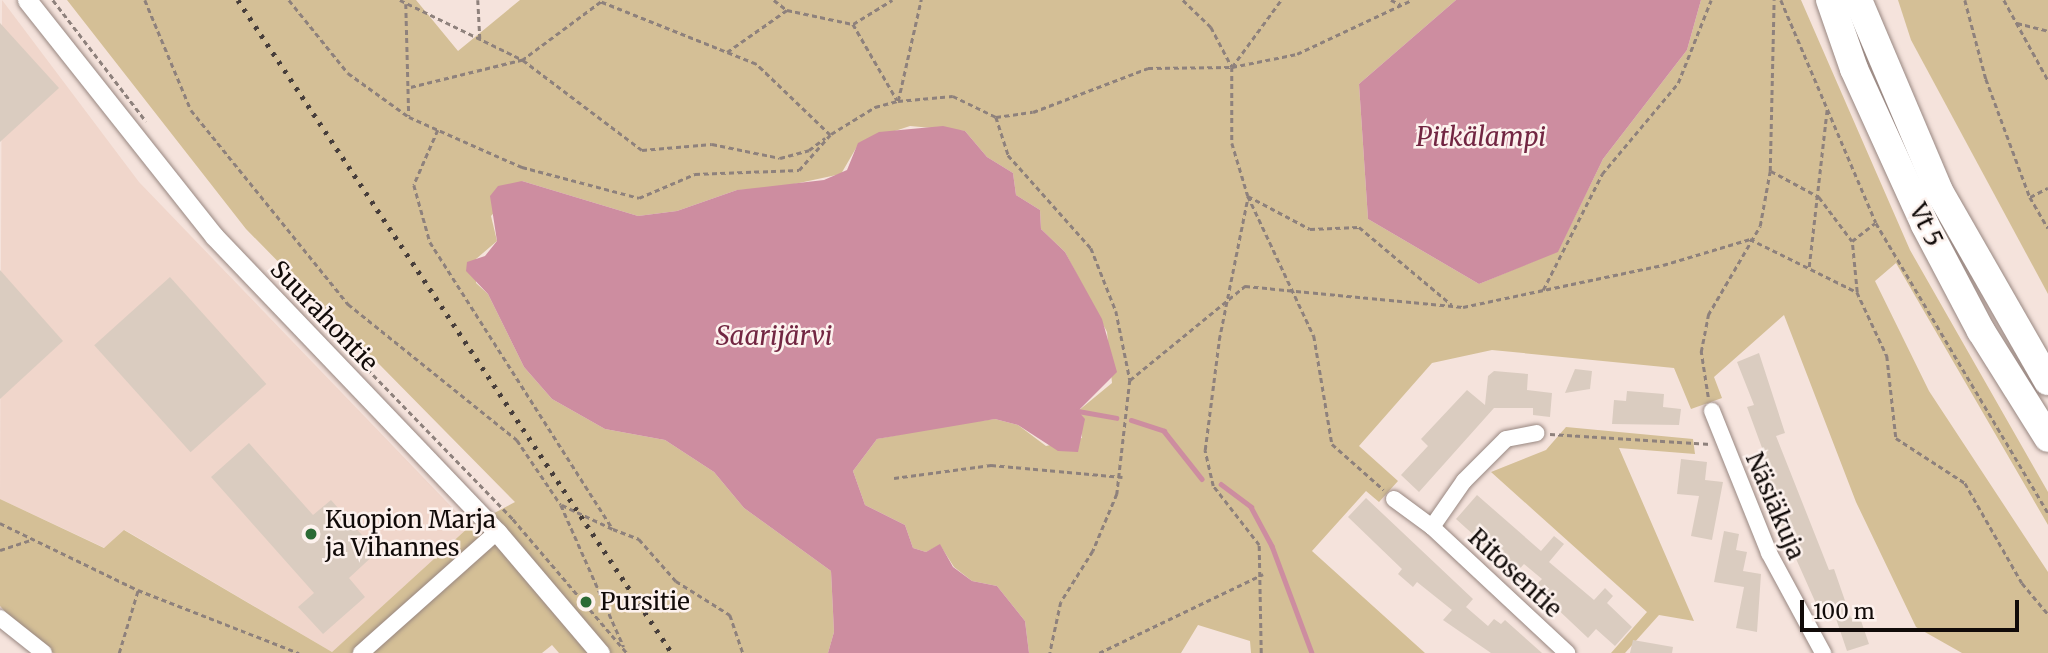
<!DOCTYPE html>
<meta charset="utf-8">
<style>
body{margin:0}
#map{position:relative;width:2048px;height:653px;overflow:hidden;background:#f5e3dc;font-family:Merriweather,serif}
div>[style]{position:absolute}
.built>*{inset:0;background:#f0d6cb}
.green>*{inset:0;background:#d4bf96}
.water>*{inset:0;background:#cd8da0}
.stream>*{height:4.5px;margin:-2.25px;padding:0 2.25px;transform-origin:2.25px;border-radius:2.25px;background:#cd8da0}
.building>*{inset:0;background:#daccc0;transform-origin:0 0}
.path>*{height:2.5px;margin-top:-1.25px;transform-origin:0;background:repeating-linear-gradient(90deg,#8e817c 0 5px,transparent 0 8.5px)}
.roads{filter:drop-shadow(0 0 2px #988781) drop-shadow(0 0 2px #988781)}
.minor>*{height:16px;margin:-8px;padding:0 8px;transform-origin:8px;border-radius:8px;background:#fff}
.tertiary>*{height:19px;margin:-9.5px;padding:0 9.5px;transform-origin:9.5px;border-radius:9.5px;background:#fff}
.motorway>*{height:28px;margin:-14px;padding:0 14px;transform-origin:14px;border-radius:14px;background:#fff}
.rail>*{height:4.5px;margin-top:-2.25px;transform-origin:0;background:repeating-linear-gradient(90deg,#473e3b 0 3.5px,transparent 0 10.5px)}
.dots>*{width:19px;height:19px;translate:-50% -50%;box-sizing:border-box;border:4px solid #fdf2ee;border-radius:50%}
span{translate:-50% -50%;white-space:nowrap;text-align:center;line-height:1.15;-webkit-text-stroke:5px #fdf2ee;paint-order:stroke}
.street-label{font-size:24px;color:#110b09}
.poi-label{font-size:24px;color:#110b09}
.left{translate:0 -50%;text-align:left}
.water-label{font-size:26px;color:#722642;font-style:italic}
.scale{position:absolute;left:1800px;top:600px;width:219px;height:32px;box-sizing:border-box;border:4px solid #110b09;border-top:0;padding-left:9px;font-size:21px;line-height:24px;white-space:nowrap;color:#110b09;-webkit-text-stroke:5px #fdf2ee;paint-order:stroke}
</style>
<div id="map">
<div class="built">
<i style="clip-path:polygon(2px 0,139px 182px,470px 526px,332px 652px,125px 530px,105px 548px,0 499px)"></i>
</div>
<div class="green">
<i style="clip-path:polygon(67px 0,416px 0,458px 51px,520px 0,1456px 0,1359px 84px,1368px 219px,1479px 284px,1558px 251px,1603px 159px,1687px 50px,1701px 0,1801px 0,1910px 250px,2048px 492px,2048px 525px,1896px 263px,1875px 281px,1929px 391px,2048px 572px,2048px 653px,1962px 653px,1916px 627px,1856px 502px,1784px 315px,1714px 377px,1722px 398px,1691px 409px,1674px 368px,1492px 350px,1432px 363px,1359px 446px,1398px 481px,1379px 502px,1366px 491px,1312px 551px,1425px 653px,1251px 653px,1250px 641px,1198px 625px,1181px 653px,1029px 653px,1025px 621px,997px 586px,972px 581px,954px 567px,940px 545px,926px 552px,913px 548px,905px 525px,865px 505px,853px 471px,877px 439px,948px 425px,995px 419px,1018px 425px,1046px 446px,1082px 438px,1078px 411px,1112px 383px,1107px 332px,1065px 252px,1041px 229px,1040px 210px,1016px 195px,1013px 173px,987px 157px,965px 131px,910px 126px,859px 143px,841px 174px,771px 189px,737px 190px,677px 211px,638px 216px,522px 181px,491px 216px,497px 241px,476px 259px,476px 283px,488px 294px,524px 367px,552px 399px,605px 429px,665px 440px,714px 472px,744px 508px,831px 571px,834px 632px,828px 653px,559px 653px,552px 645px,542px 653px,54px 653px,36px 645px,0 606px,0 499px,104px 548px,124px 530px,332px 652px,470px 526px,515px 502px,246px 229px)"></i>
<i style="clip-path:polygon(1898px 0,2048px 0,2048px 294px,1911px 40px)"></i>
<i style="clip-path:polygon(1566px 427px,1693px 439px,1695px 454px,1619px 448px,1694px 621px,1659px 615px,1625px 653px,1611px 653px,1647px 612px,1491px 472px,1546px 450px)"></i>
</div>
<div class="water">
<i style="clip-path:polygon(1456px 0,1701px 0,1687px 50px,1603px 159px,1558px 252px,1479px 284px,1368px 219px,1359px 84px)"></i>
<i style="clip-path:polygon(943px 126px,965px 131px,987px 157px,1013px 173px,1016px 195px,1040px 210px,1041px 229px,1065px 252px,1102px 319px,1117px 372px,1078px 411px,1085px 419px,1078px 452px,1058px 451px,1018px 425px,995px 419px,877px 439px,853px 471px,865px 505px,905px 525px,913px 548px,926px 552px,940px 544px,953px 567px,972px 581px,997px 586px,1025px 621px,1029px 653px,828px 653px,834px 632px,831px 571px,744px 508px,714px 472px,665px 440px,605px 429px,552px 399px,524px 367px,488px 294px,466px 271px,467px 262px,485px 256px,497px 241px,490px 196px,498px 186px,522px 181px,638px 216px,677px 211px,737px 190px,824px 180px,847px 170px,858px 143px,879px 132px)"></i>
</div>
<div class="stream">
<i style="left:1078px;top:411px;width:39px;rotate:10deg"></i>
<i style="left:1131px;top:420px;width:35px;rotate:18deg"></i>
<i style="left:1164px;top:431px;width:61px;rotate:51.6deg"></i>
<i style="left:1221px;top:484px;width:38px;rotate:37deg"></i>
<i style="left:1251px;top:507px;width:44px;rotate:61.7deg"></i>
<i style="left:1272px;top:546px;width:114px;rotate:69.5deg"></i>
</div>
<div class="building">
<i style="clip-path:polygon(0 23px,59px 88px,0 142px)"></i>
<i style="clip-path:polygon(0 270px,63px 341px,0 399px)"></i>
<i style="left:170px;top:277px;width:144px;height:102px;rotate:48deg"></i>
<i style="clip-path:polygon(1759px 353px,1785px 433px,1776px 436px,1829px 570px,1834px 569px,1851px 618px,1859px 615px,1869px 644px,1847px 651px,1831px 604px,1818px 608px,1768px 496px,1773px 494px,1759px 459px,1765px 456px,1747px 407px,1754px 405px,1737px 362px)"></i>
<i style="clip-path:polygon(1575px 369px,1592px 371px,1590px 389px,1565px 393px)"></i>
<i style="clip-path:polygon(1494px 371px,1528px 374px,1527px 390px,1552px 393px,1550px 417px,1533px 415px,1533px 408px,1494px 408px,1419px 492px,1401px 475px,1428px 446px,1421px 439px,1467px 390px,1485px 405px,1488px 376px)"></i>
<i style="clip-path:polygon(1627px 391px,1664px 394px,1663px 407px,1681px 409px,1679px 425px,1612px 424px,1614px 400px,1626px 401px)"></i>
<i style="clip-path:polygon(249px 443px,313px 515px,331px 500px,377px 552px,349px 578px,365px 597px,323px 634px,298px 607px,314px 593px,211px 477px)"></i>
<i style="clip-path:polygon(1681px 459px,1707px 462px,1705px 480px,1723px 482px,1712px 540px,1691px 536px,1699px 496px,1677px 494px)"></i>
<i style="clip-path:polygon(1477px 495px,1541px 551px,1554px 536px,1564px 544px,1549px 562px,1594px 600px,1605px 588px,1613px 596px,1607px 603px,1632px 627px,1615px 646px,1596px 629px,1588px 638px,1534px 587px,1542px 579px,1524px 564px,1516px 573px,1456px 519px)"></i>
<i style="clip-path:polygon(1366px 498px,1473px 599px,1466px 607px,1488px 626px,1494px 619px,1501px 624px,1505px 620px,1542px 653px,1491px 653px,1443px 620px,1452px 610px,1417px 582px,1413px 587px,1398px 574px,1402px 569px,1348px 517px)"></i>
<i style="clip-path:polygon(1724px 531px,1739px 534px,1736px 550px,1747px 552px,1743px 571px,1761px 574px,1757px 632px,1736px 628px,1744px 587px,1714px 582px)"></i>
<i style="clip-path:polygon(1633px 640px,1673px 647px,1672px 653px,1630px 653px)"></i>
</div>
<div class="path">
<i style="left:53px;top:0;width:153px;rotate:52.5deg"></i>
<i style="left:145px;top:0;width:119px;rotate:67.3deg"></i>
<i style="left:191px;top:110px;width:250px;rotate:51deg"></i>
<i style="left:348px;top:304px;width:217px;rotate:38.8deg"></i>
<i style="left:517px;top:440px;width:78px;rotate:55.9deg"></i>
<i style="left:561px;top:505px;width:155px;rotate:66.1deg"></i>
<i style="left:289px;top:0;width:94px;rotate:51.1deg"></i>
<i style="left:348px;top:73px;width:75px;rotate:35.8deg"></i>
<i style="left:409px;top:117px;width:124px;rotate:23.9deg"></i>
<i style="left:522px;top:167px;width:121px;rotate:14.8deg"></i>
<i style="left:639px;top:198px;width:61px;rotate:-23.2deg"></i>
<i style="left:695px;top:174px;width:104px;rotate:-2.2deg"></i>
<i style="left:799px;top:170px;width:47px;rotate:-48.5deg"></i>
<i style="left:830px;top:135px;width:103px;rotate:-136.2deg"></i>
<i style="left:756px;top:64px;width:167px;rotate:-158.2deg"></i>
<i style="left:601px;top:2px;width:97px;rotate:143.4deg"></i>
<i style="left:523px;top:60px;width:118px;rotate:166.3deg"></i>
<i style="left:400px;top:0;width:137px;rotate:26deg"></i>
<i style="left:523px;top:60px;width:149px;rotate:37.1deg"></i>
<i style="left:642px;top:150px;width:70px;rotate:-4.9deg"></i>
<i style="left:712px;top:144px;width:69px;rotate:11.6deg"></i>
<i style="left:780px;top:158px;width:30px;rotate:-15deg"></i>
<i style="left:809px;top:150px;width:20px;rotate:-37deg"></i>
<i style="left:478px;top:0;width:39px;rotate:87deg"></i>
<i style="left:774px;top:0;width:16px;rotate:38deg"></i>
<i style="left:787px;top:10px;width:67px;rotate:12deg"></i>
<i style="left:853px;top:24px;width:46px;rotate:-31.6deg"></i>
<i style="left:1183px;top:0;width:39px;rotate:44deg"></i>
<i style="left:1211px;top:27px;width:45px;rotate:62.3deg"></i>
<i style="left:1232px;top:67px;width:76px;rotate:90deg"></i>
<i style="left:1232px;top:143px;width:55px;rotate:73.2deg"></i>
<i style="left:1248px;top:196px;width:155px;rotate:64.8deg"></i>
<i style="left:1314px;top:336px;width:109px;rotate:80.5deg"></i>
<i style="left:1332px;top:444px;width:69px;rotate:41.5deg"></i>
<i style="left:1391px;top:0;width:10px;rotate:24deg"></i>
<i style="left:1781px;top:0;width:242px;rotate:66.9deg"></i>
<i style="left:1876px;top:223px;width:337px;rotate:59.3deg"></i>
<i style="left:1965px;top:0;width:82px;rotate:75.1deg"></i>
<i style="left:1986px;top:79px;width:126px;rotate:69.6deg"></i>
<i style="left:2030px;top:197px;width:36px;rotate:60deg"></i>
<i style="left:2004px;top:0;width:91px;rotate:61.2deg"></i>
<i style="left:406px;top:4px;width:112px;rotate:88.5deg"></i>
<i style="left:2017px;top:23px;width:32px;rotate:14deg"></i>
<i style="left:853px;top:24px;width:88px;rotate:59.9deg"></i>
<i style="left:727px;top:52px;width:73px;rotate:-35deg"></i>
<i style="left:1232px;top:67px;width:83px;rotate:-53.8deg"></i>
<i style="left:898px;top:101px;width:104px;rotate:-77.2deg"></i>
<i style="left:996px;top:117px;width:40px;rotate:72deg"></i>
<i style="left:1008px;top:155px;width:125px;rotate:48.3deg"></i>
<i style="left:1091px;top:248px;width:68px;rotate:68.4deg"></i>
<i style="left:1116px;top:311px;width:70px;rotate:78.5deg"></i>
<i style="left:1130px;top:380px;width:115px;rotate:96.5deg"></i>
<i style="left:1117px;top:494px;width:62px;rotate:112.8deg"></i>
<i style="left:1093px;top:551px;width:60px;rotate:122.1deg"></i>
<i style="left:1061px;top:602px;width:52px;rotate:102.2deg"></i>
<i style="left:438px;top:130px;width:60px;rotate:113.6deg"></i>
<i style="left:414px;top:185px;width:59px;rotate:74.3deg"></i>
<i style="left:430px;top:242px;width:340px;rotate:57.5deg"></i>
<i style="left:613px;top:529px;width:28px;rotate:21deg"></i>
<i style="left:639px;top:539px;width:56px;rotate:48.6deg"></i>
<i style="left:676px;top:581px;width:64px;rotate:32.2deg"></i>
<i style="left:730px;top:615px;width:40px;rotate:71.1deg"></i>
<i style="left:831px;top:134px;width:52px;rotate:-31.5deg"></i>
<i style="left:875px;top:107px;width:24px;rotate:-15deg"></i>
<i style="left:898px;top:101px;width:55px;rotate:-5.2deg"></i>
<i style="left:953px;top:96px;width:48px;rotate:26deg"></i>
<i style="left:996px;top:117px;width:37px;rotate:-8deg"></i>
<i style="left:1033px;top:112px;width:123px;rotate:-20.9deg"></i>
<i style="left:1148px;top:68px;width:84px;rotate:-0.7deg"></i>
<i style="left:1232px;top:67px;width:66px;rotate:-11.3deg"></i>
<i style="left:1297px;top:54px;width:127px;rotate:-25.2deg"></i>
<i style="left:1771px;top:171px;width:55px;rotate:28.4deg"></i>
<i style="left:1819px;top:197px;width:55px;rotate:53.1deg"></i>
<i style="left:2030px;top:197px;width:20px;rotate:-27deg"></i>
<i style="left:1809px;top:267px;width:158px;rotate:-83.5deg"></i>
<i style="left:1543px;top:290px;width:130px;rotate:-63deg"></i>
<i style="left:1602px;top:174px;width:119px;rotate:-50.1deg"></i>
<i style="left:1678px;top:83px;width:89px;rotate:-68.3deg"></i>
<i style="left:1857px;top:292px;width:51px;rotate:-95.6deg"></i>
<i style="left:1852px;top:241px;width:29px;rotate:-38deg"></i>
<i style="left:326px;top:326px;width:269px;rotate:45.9deg"></i>
<i style="left:513px;top:519px;width:176px;rotate:49.6deg"></i>
<i style="left:1130px;top:380px;width:149px;rotate:-39.3deg"></i>
<i style="left:1245px;top:286px;width:219px;rotate:5.5deg"></i>
<i style="left:1463px;top:307px;width:204px;rotate:-11.9deg"></i>
<i style="left:1663px;top:265px;width:91px;rotate:-16.6deg"></i>
<i style="left:1750px;top:239px;width:119px;rotate:26.4deg"></i>
<i style="left:1857px;top:292px;width:71px;rotate:64.9deg"></i>
<i style="left:1887px;top:356px;width:82px;rotate:83.7deg"></i>
<i style="left:1896px;top:438px;width:82px;rotate:33.1deg"></i>
<i style="left:1965px;top:483px;width:115px;rotate:60.3deg"></i>
<i style="left:2022px;top:583px;width:40px;rotate:50deg"></i>
<i style="left:1708px;top:397px;width:46px;rotate:-98.8deg"></i>
<i style="left:1701px;top:352px;width:38px;rotate:-79deg"></i>
<i style="left:1708px;top:315px;width:103px;rotate:-59.7deg"></i>
<i style="left:1760px;top:226px;width:56px;rotate:-79.7deg"></i>
<i style="left:1770px;top:171px;width:171px;rotate:-88.7deg"></i>
<i style="left:1550px;top:434px;width:161px;rotate:3.6deg"></i>
<i style="left:894px;top:478px;width:98px;rotate:-7.6deg"></i>
<i style="left:991px;top:465px;width:132px;rotate:5.2deg"></i>
<i style="left:562px;top:505px;width:56px;rotate:25.2deg"></i>
<i style="left:0;top:523px;width:153px;rotate:25.9deg"></i>
<i style="left:138px;top:590px;width:173px;rotate:21.4deg"></i>
<i style="left:0;top:550px;width:35px;rotate:-18deg"></i>
<i style="left:119px;top:653px;width:66px;rotate:-73.2deg"></i>
<i style="left:1099px;top:653px;width:182px;rotate:-25.7deg"></i>
<i style="left:1261px;top:653px;width:108px;rotate:-91.1deg"></i>
<i style="left:1259px;top:545px;width:75px;rotate:-127.9deg"></i>
<i style="left:1213px;top:486px;width:37px;rotate:-103deg"></i>
<i style="left:1205px;top:450px;width:111px;rotate:-82.7deg"></i>
<i style="left:1219px;top:340px;width:147px;rotate:-78.6deg"></i>
<i style="left:1248px;top:196px;width:70px;rotate:28deg"></i>
<i style="left:1310px;top:229px;width:49px;rotate:-2.3deg"></i>
<i style="left:1359px;top:227px;width:121px;rotate:40deg"></i>
</div>
<div class="roads">
<div class="minor">
<i style="left:1712px;top:411px;width:153px;rotate:68.1deg"></i>
<i style="left:1769px;top:553px;width:114px;rotate:61.6deg"></i>
<i style="left:1394px;top:499px;width:47px;rotate:36.4deg"></i>
<i style="left:1432px;top:527px;width:185px;rotate:43deg"></i>
<i style="left:1432px;top:527px;width:56px;rotate:-55.2deg"></i>
<i style="left:1464px;top:481px;width:59px;rotate:-45deg"></i>
<i style="left:1506px;top:439px;width:31px;rotate:-11deg"></i>
<i style="left:0;top:618px;width:56px;rotate:38.5deg"></i>
<i style="left:361px;top:653px;width:182px;rotate:-41.7deg"></i>
</div>
<div class="tertiary">
<i style="left:27px;top:0;width:301px;rotate:51.6deg"></i>
<i style="left:214px;top:236px;width:410px;rotate:46.3deg"></i>
<i style="left:497px;top:532px;width:159px;rotate:49.6deg"></i>
</div>
<div class="motorway">
<i style="left:1830px;top:0;width:73px;rotate:70.8deg"></i>
<i style="left:1854px;top:69px;width:171px;rotate:65.5deg"></i>
<i style="left:1925px;top:225px;width:120px;rotate:62.2deg"></i>
<i style="left:1981px;top:331px;width:126px;rotate:57.9deg"></i>
<i style="left:1858px;top:0;width:207px;rotate:67deg"></i>
<i style="left:1939px;top:191px;width:219px;rotate:60.2deg"></i>
</div>
</div>
<div class="rail">
<i style="left:238px;top:0;width:784px;rotate:56.39deg"></i>
</div>
<div class="dots">
<i style="left:311px;top:534px;background:#2b6b35"></i>
<i style="left:586px;top:602px;background:#2b6b35"></i>
</div>
<div class="street-label">
<span style="left:1926px;top:225px;rotate:64deg">Vt 5</span>
<span style="left:324px;top:316px;rotate:46deg">Suurahontie</span>
<span style="left:1775px;top:506px;rotate:67deg">Näsiäkuja</span>
<span style="left:1515px;top:573px;rotate:43deg">Ritosentie</span>
</div>
<div class="poi-label">
<span class="left" style="left:325px;top:534px">Kuopion Marja<br>ja Vihannes</span>
<span class="left" style="left:600px;top:602px">Pursitie</span>
</div>
<div class="water-label">
<span style="left:1481px;top:137px">Pitkälampi</span>
<span style="left:774px;top:336px">Saarijärvi</span>
</div>
<div class="scale">100 m</div>
</div>
